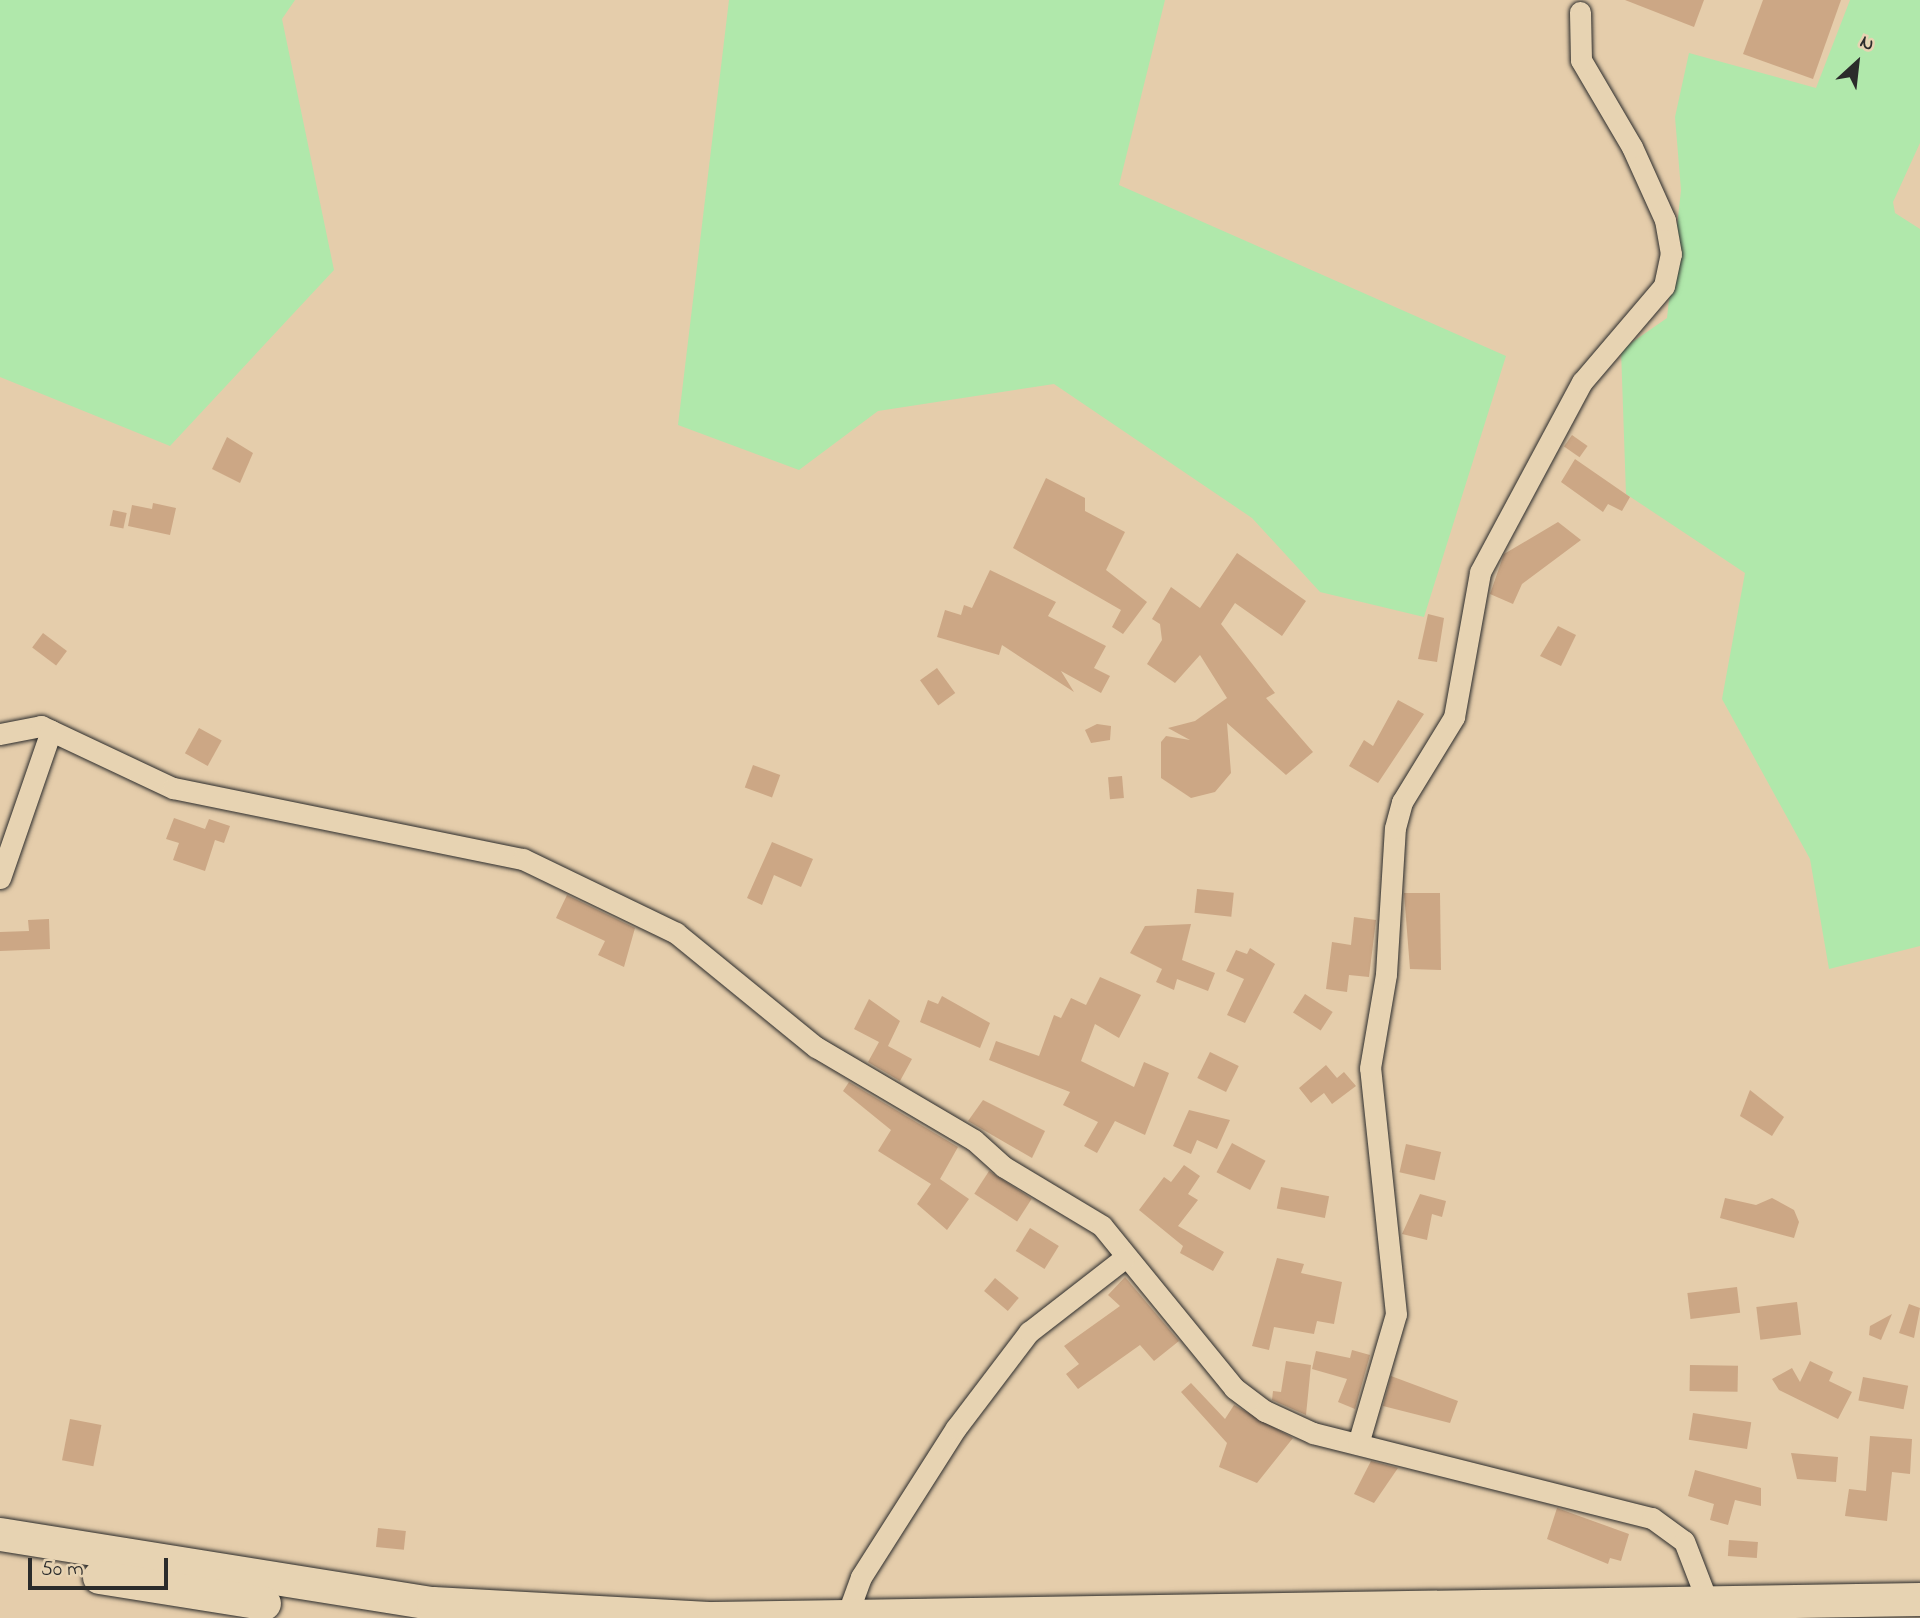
<!DOCTYPE html>
<style>
body{margin:0}
#map{position:relative;width:1920px;height:1618px;overflow:hidden;background:#e5cdab;font-family:"Indie Flower",sans-serif}
div>[style]{position:absolute}
.green>*{inset:0;background:#b0e8ab}
.building>*{inset:0;background:#cca785;transform-origin:0 0}
.roads{filter:drop-shadow(0 0 2px #2b2b2b) drop-shadow(0 0 2px #2b2b2b)}
.minor>*{height:21px;margin:-10.5px;padding:0 10.5px;transform-origin:10.5px;border-radius:10.5px;background:#e7d3b2}
.primary>*{height:33px;margin:-16.5px;padding:0 16.5px;transform-origin:16.5px;border-radius:16.5px;background:#e7d3b2}
span{translate:-50% -50%;white-space:nowrap;text-align:center;line-height:1.15;-webkit-text-stroke:5px #e7d3b2;paint-order:stroke}
.north{position:absolute;left:1822px;top:28px;width:70px;height:70px;-webkit-text-stroke:5px #e7d3b2;paint-order:stroke;rotate:27deg;font-size:19px;font-weight:700;line-height:28px;text-align:center;color:#2b2b2b}
.north::after{content:'';display:block;margin:auto;width:24px;height:32px;background:#2b2b2b;clip-path:polygon(50% 0,100% 100%,50% 72%,0 100%)}
.scale{position:absolute;left:28px;top:1558px;width:140px;height:32px;box-sizing:border-box;border:4px solid #2b2b2b;border-top:0;padding-left:9px;font-size:21px;line-height:24px;white-space:nowrap;color:#2b2b2b;-webkit-text-stroke:5px #e7d3b2;paint-order:stroke}
</style>
<div id="map">
<div class="green">
<i style="clip-path:polygon(0 0,295px 0,282px 19px,334px 270px,170px 446px,0 377px)"></i>
<i style="clip-path:polygon(729px 0,1165px 0,1119px 185px,1506px 356px,1424px 617px,1320px 592px,1252px 518px,1054px 384px,878px 411px,799px 470px,678px 425px)"></i>
<i style="clip-path:polygon(1850px 0,1920px 0,1920px 143px,1893px 202px,1895px 213px,1920px 229px,1920px 946px,1829px 969px,1810px 859px,1722px 699px,1745px 573px,1626px 494px,1621px 350px,1667px 318px,1681px 190px,1675px 117px,1689px 53px,1816px 88px)"></i>
</div>
<div class="building">
<i style="clip-path:polygon(1625px 0,1704px 0,1694px 27px)"></i>
<i style="clip-path:polygon(1763px 0,1841px 0,1813px 79px,1743px 54px)"></i>
<i style="left:1572px;top:435px;width:19px;height:14px;rotate:35deg"></i>
<i style="clip-path:polygon(227px 437px,253px 453px,240px 483px,212px 469px)"></i>
<i style="clip-path:polygon(1575px 459px,1630px 497px,1622px 511px,1608px 504px,1603px 512px,1561px 482px)"></i>
<i style="clip-path:polygon(1046px 478px,1085px 498px,1085px 511px,1125px 532px,1106px 570px,1147px 602px,1123px 634px,1112px 627px,1121px 610px,1013px 548px)"></i>
<i style="clip-path:polygon(153px 503px,176px 508px,170px 535px,128px 526px,132px 505px,152px 509px)"></i>
<i style="left:113px;top:510px;width:14px;height:16px;rotate:12deg"></i>
<i style="clip-path:polygon(1558px 522px,1581px 540px,1522px 584px,1513px 604px,1490px 594px,1504px 554px)"></i>
<i style="clip-path:polygon(1237px 553px,1306px 601px,1282px 636px,1235px 603px,1221px 624px,1275px 693px,1266px 698px,1313px 752px,1286px 775px,1227px 723px,1231px 773px,1215px 792px,1191px 798px,1161px 778px,1161px 742px,1166px 736px,1190px 740px,1168px 728px,1195px 721px,1227px 698px,1200px 655px,1175px 683px,1147px 664px,1162px 640px,1160px 624px,1152px 619px,1171px 587px,1200px 608px)"></i>
<i style="clip-path:polygon(990px 570px,1056px 602px,1048px 616px,1106px 646px,1094px 668px,1110px 676px,1101px 693px,1061px 671px,1074px 692px,1002px 645px,999px 655px,937px 637px,945px 610px,961px 615px,964px 605px,972px 608px)"></i>
<i style="clip-path:polygon(1428px 614px,1444px 618px,1437px 662px,1418px 659px)"></i>
<i style="clip-path:polygon(1558px 626px,1576px 635px,1561px 666px,1540px 656px)"></i>
<i style="left:43px;top:633px;width:30px;height:18px;rotate:37deg"></i>
<i style="left:937px;top:668px;width:31px;height:21px;rotate:54deg"></i>
<i style="clip-path:polygon(1398px 700px,1424px 714px,1378px 783px,1349px 766px,1364px 740px,1373px 746px)"></i>
<i style="clip-path:polygon(1097px 724px,1111px 726px,1110px 740px,1091px 743px,1085px 730px)"></i>
<i style="left:199px;top:728px;width:26px;height:29px;rotate:29deg"></i>
<i style="left:753px;top:765px;width:29px;height:24px;rotate:20deg"></i>
<i style="left:1122px;top:776px;width:22px;height:14px;rotate:85deg"></i>
<i style="clip-path:polygon(174px 818px,205px 829px,209px 819px,230px 826px,224px 843px,215px 840px,205px 871px,173px 860px,179px 843px,166px 839px)"></i>
<i style="clip-path:polygon(772px 842px,813px 859px,801px 887px,774px 875px,762px 905px,747px 898px)"></i>
<i style="left:1197px;top:889px;width:37px;height:24px;rotate:6deg"></i>
<i style="clip-path:polygon(1404px 893px,1440px 893px,1441px 970px,1410px 969px)"></i>
<i style="clip-path:polygon(567px 895px,635px 928px,624px 967px,598px 955px,605px 941px,556px 918px)"></i>
<i style="clip-path:polygon(1354px 917px,1376px 920px,1369px 977px,1349px 975px,1347px 992px,1326px 989px,1332px 942px,1351px 945px)"></i>
<i style="clip-path:polygon(49px 919px,50px 949px,0 951px,0 932px,29px 931px,28px 920px)"></i>
<i style="clip-path:polygon(1191px 924px,1182px 960px,1215px 973px,1208px 991px,1177px 979px,1174px 990px,1156px 982px,1162px 969px,1130px 953px,1145px 926px)"></i>
<i style="clip-path:polygon(1250px 948px,1275px 964px,1245px 1023px,1227px 1015px,1244px 979px,1226px 971px,1236px 950px,1247px 954px)"></i>
<i style="clip-path:polygon(1100px 977px,1141px 995px,1119px 1038px,1095px 1024px,1081px 1061px,1134px 1087px,1144px 1062px,1169px 1073px,1145px 1135px,1115px 1121px,1097px 1153px,1084px 1146px,1098px 1122px,1063px 1105px,1070px 1092px,989px 1060px,996px 1041px,1039px 1056px,1054px 1015px,1061px 1018px,1071px 998px,1086px 1005px)"></i>
<i style="left:1305px;top:994px;width:33px;height:22px;rotate:33deg"></i>
<i style="clip-path:polygon(942px 996px,990px 1023px,980px 1048px,920px 1022px,928px 1000px,938px 1004px)"></i>
<i style="clip-path:polygon(869px 999px,900px 1021px,888px 1046px,912px 1059px,900px 1081px,868px 1062px,879px 1042px,854px 1029px)"></i>
<i style="left:1210px;top:1052px;width:32px;height:29px;rotate:26deg"></i>
<i style="clip-path:polygon(1326px 1065px,1337px 1078px,1344px 1072px,1356px 1086px,1332px 1104px,1324px 1093px,1311px 1103px,1299px 1088px)"></i>
<i style="clip-path:polygon(849px 1082px,958px 1147px,940px 1179px,969px 1199px,947px 1230px,917px 1204px,931px 1184px,878px 1151px,891px 1130px,843px 1091px)"></i>
<i style="clip-path:polygon(1750px 1090px,1784px 1117px,1772px 1136px,1740px 1116px)"></i>
<i style="clip-path:polygon(983px 1100px,1045px 1131px,1032px 1158px,968px 1121px)"></i>
<i style="clip-path:polygon(1189px 1110px,1230px 1120px,1217px 1149px,1197px 1140px,1191px 1154px,1173px 1146px)"></i>
<i style="left:1232px;top:1143px;width:38px;height:33px;rotate:28deg"></i>
<i style="left:1406px;top:1144px;width:36px;height:29px;rotate:13deg"></i>
<i style="clip-path:polygon(1184px 1165px,1200px 1176px,1188px 1194px,1198px 1200px,1178px 1226px,1224px 1252px,1213px 1271px,1180px 1253px,1183px 1246px,1139px 1210px,1164px 1177px,1171px 1182px)"></i>
<i style="left:989px;top:1171px;width:51px;height:27px;rotate:33deg"></i>
<i style="left:1281px;top:1187px;width:49px;height:22px;rotate:11deg"></i>
<i style="clip-path:polygon(1420px 1194px,1446px 1201px,1442px 1217px,1432px 1214px,1427px 1240px,1402px 1234px)"></i>
<i style="clip-path:polygon(1725px 1198px,1756px 1205px,1772px 1198px,1794px 1210px,1799px 1222px,1794px 1238px,1720px 1218px)"></i>
<i style="left:1030px;top:1228px;width:34px;height:27px;rotate:32deg"></i>
<i style="clip-path:polygon(1277px 1258px,1304px 1264px,1301px 1273px,1342px 1282px,1334px 1324px,1317px 1321px,1314px 1334px,1274px 1327px,1269px 1350px,1252px 1346px)"></i>
<i style="clip-path:polygon(1125px 1277px,1179px 1341px,1154px 1361px,1140px 1345px,1078px 1389px,1066px 1374px,1079px 1364px,1064px 1346px,1120px 1306px,1108px 1295px)"></i>
<i style="left:995px;top:1278px;width:31px;height:17px;rotate:40deg"></i>
<i style="left:1737px;top:1287px;width:26px;height:50px;rotate:83deg"></i>
<i style="left:1797px;top:1302px;width:33px;height:41px;rotate:83deg"></i>
<i style="clip-path:polygon(1909px 1304px,1920px 1308px,1914px 1338px,1899px 1333px)"></i>
<i style="clip-path:polygon(1892px 1314px,1881px 1340px,1869px 1335px,1870px 1326px)"></i>
<i style="clip-path:polygon(1352px 1350px,1370px 1355px,1355px 1409px,1338px 1402px,1347px 1379px,1312px 1369px,1316px 1351px,1350px 1358px)"></i>
<i style="clip-path:polygon(1286px 1361px,1311px 1365px,1306px 1415px,1272px 1400px,1273px 1391px,1281px 1392px)"></i>
<i style="clip-path:polygon(1810px 1361px,1833px 1372px,1829px 1381px,1852px 1392px,1838px 1419px,1779px 1390px,1772px 1379px,1792px 1368px,1800px 1382px)"></i>
<i style="left:1690px;top:1365px;width:48px;height:26px;rotate:1deg"></i>
<i style="clip-path:polygon(1391px 1376px,1458px 1401px,1450px 1423px,1383px 1406px)"></i>
<i style="left:1863px;top:1377px;width:46px;height:24px;rotate:11deg"></i>
<i style="clip-path:polygon(1191px 1383px,1225px 1419px,1234px 1405px,1293px 1438px,1257px 1483px,1219px 1467px,1227px 1443px,1181px 1392px)"></i>
<i style="left:1693px;top:1413px;width:59px;height:27px;rotate:9deg"></i>
<i style="left:70px;top:1419px;width:32px;height:42px;rotate:11deg"></i>
<i style="clip-path:polygon(1870px 1436px,1912px 1439px,1910px 1474px,1892px 1472px,1887px 1521px,1845px 1516px,1849px 1489px,1866px 1491px)"></i>
<i style="clip-path:polygon(1791px 1453px,1838px 1457px,1836px 1482px,1797px 1479px)"></i>
<i style="clip-path:polygon(1371px 1461px,1398px 1468px,1374px 1503px,1354px 1494px)"></i>
<i style="clip-path:polygon(1695px 1470px,1761px 1488px,1761px 1506px,1735px 1500px,1728px 1525px,1710px 1520px,1714px 1504px,1688px 1496px)"></i>
<i style="clip-path:polygon(1557px 1508px,1629px 1534px,1621px 1561px,1610px 1558px,1608px 1564px,1547px 1539px)"></i>
<i style="left:378px;top:1528px;width:28px;height:19px;rotate:6deg"></i>
<i style="left:1729px;top:1540px;width:29px;height:16px;rotate:4deg"></i>
</div>
<div class="roads">
<div class="minor">
<i style="left:0;top:734px;width:42px;rotate:-11deg"></i>
<i style="left:41px;top:726px;width:146px;rotate:25.2deg"></i>
<i style="left:173px;top:788px;width:357px;rotate:11.5deg"></i>
<i style="left:523px;top:859px;width:170px;rotate:25.8deg"></i>
<i style="left:676px;top:933px;width:181px;rotate:39.2deg"></i>
<i style="left:816px;top:1047px;width:183px;rotate:30.5deg"></i>
<i style="left:974px;top:1140px;width:40px;rotate:42deg"></i>
<i style="left:1004px;top:1167px;width:114px;rotate:31deg"></i>
<i style="left:1102px;top:1226px;width:209px;rotate:50.8deg"></i>
<i style="left:1234px;top:1388px;width:39px;rotate:37deg"></i>
<i style="left:1265px;top:1411px;width:53px;rotate:24.6deg"></i>
<i style="left:1313px;top:1433px;width:349px;rotate:14.1deg"></i>
<i style="left:1652px;top:1518px;width:39px;rotate:36deg"></i>
<i style="left:1684px;top:1541px;width:75px;rotate:68.9deg"></i>
<i style="left:0;top:878px;width:156px;rotate:-70.9deg"></i>
<i style="left:1358px;top:1444px;width:135px;rotate:-73.7deg"></i>
<i style="left:1396px;top:1314px;width:247px;rotate:-96deg"></i>
<i style="left:1370px;top:1068px;width:95px;rotate:-80.3deg"></i>
<i style="left:1386px;top:974px;width:146px;rotate:-86.5deg"></i>
<i style="left:1395px;top:828px;width:27px;rotate:-75deg"></i>
<i style="left:1402px;top:802px;width:100px;rotate:-58.5deg"></i>
<i style="left:1454px;top:717px;width:147px;rotate:-79.8deg"></i>
<i style="left:1480px;top:572px;width:216px;rotate:-61.8deg"></i>
<i style="left:1582px;top:382px;width:126px;rotate:-49.5deg"></i>
<i style="left:1664px;top:286px;width:33px;rotate:-78deg"></i>
<i style="left:1671px;top:254px;width:35px;rotate:-100deg"></i>
<i style="left:1665px;top:220px;width:80px;rotate:-114.3deg"></i>
<i style="left:1632px;top:147px;width:101px;rotate:-120.4deg"></i>
<i style="left:1581px;top:60px;width:48px;rotate:-91.2deg"></i>
<i style="left:846px;top:1618px;width:44px;rotate:-69.9deg"></i>
<i style="left:861px;top:1577px;width:177px;rotate:-57.5deg"></i>
<i style="left:956px;top:1428px;width:121px;rotate:-52.8deg"></i>
<i style="left:1029px;top:1332px;width:119px;rotate:-37.8deg"></i>
</div>
<div class="primary">
<i style="left:0;top:1534px;width:438px;rotate:9.1deg"></i>
<i style="left:433px;top:1603px;width:280px;rotate:3.1deg"></i>
<i style="left:713px;top:1618px;width:1207px;rotate:-0.9deg"></i>
<i style="left:99px;top:1577px;width:167px;rotate:9deg"></i>
</div>
</div>
<div class="north">N</div>
<div class="scale">50 m</div>
</div>
